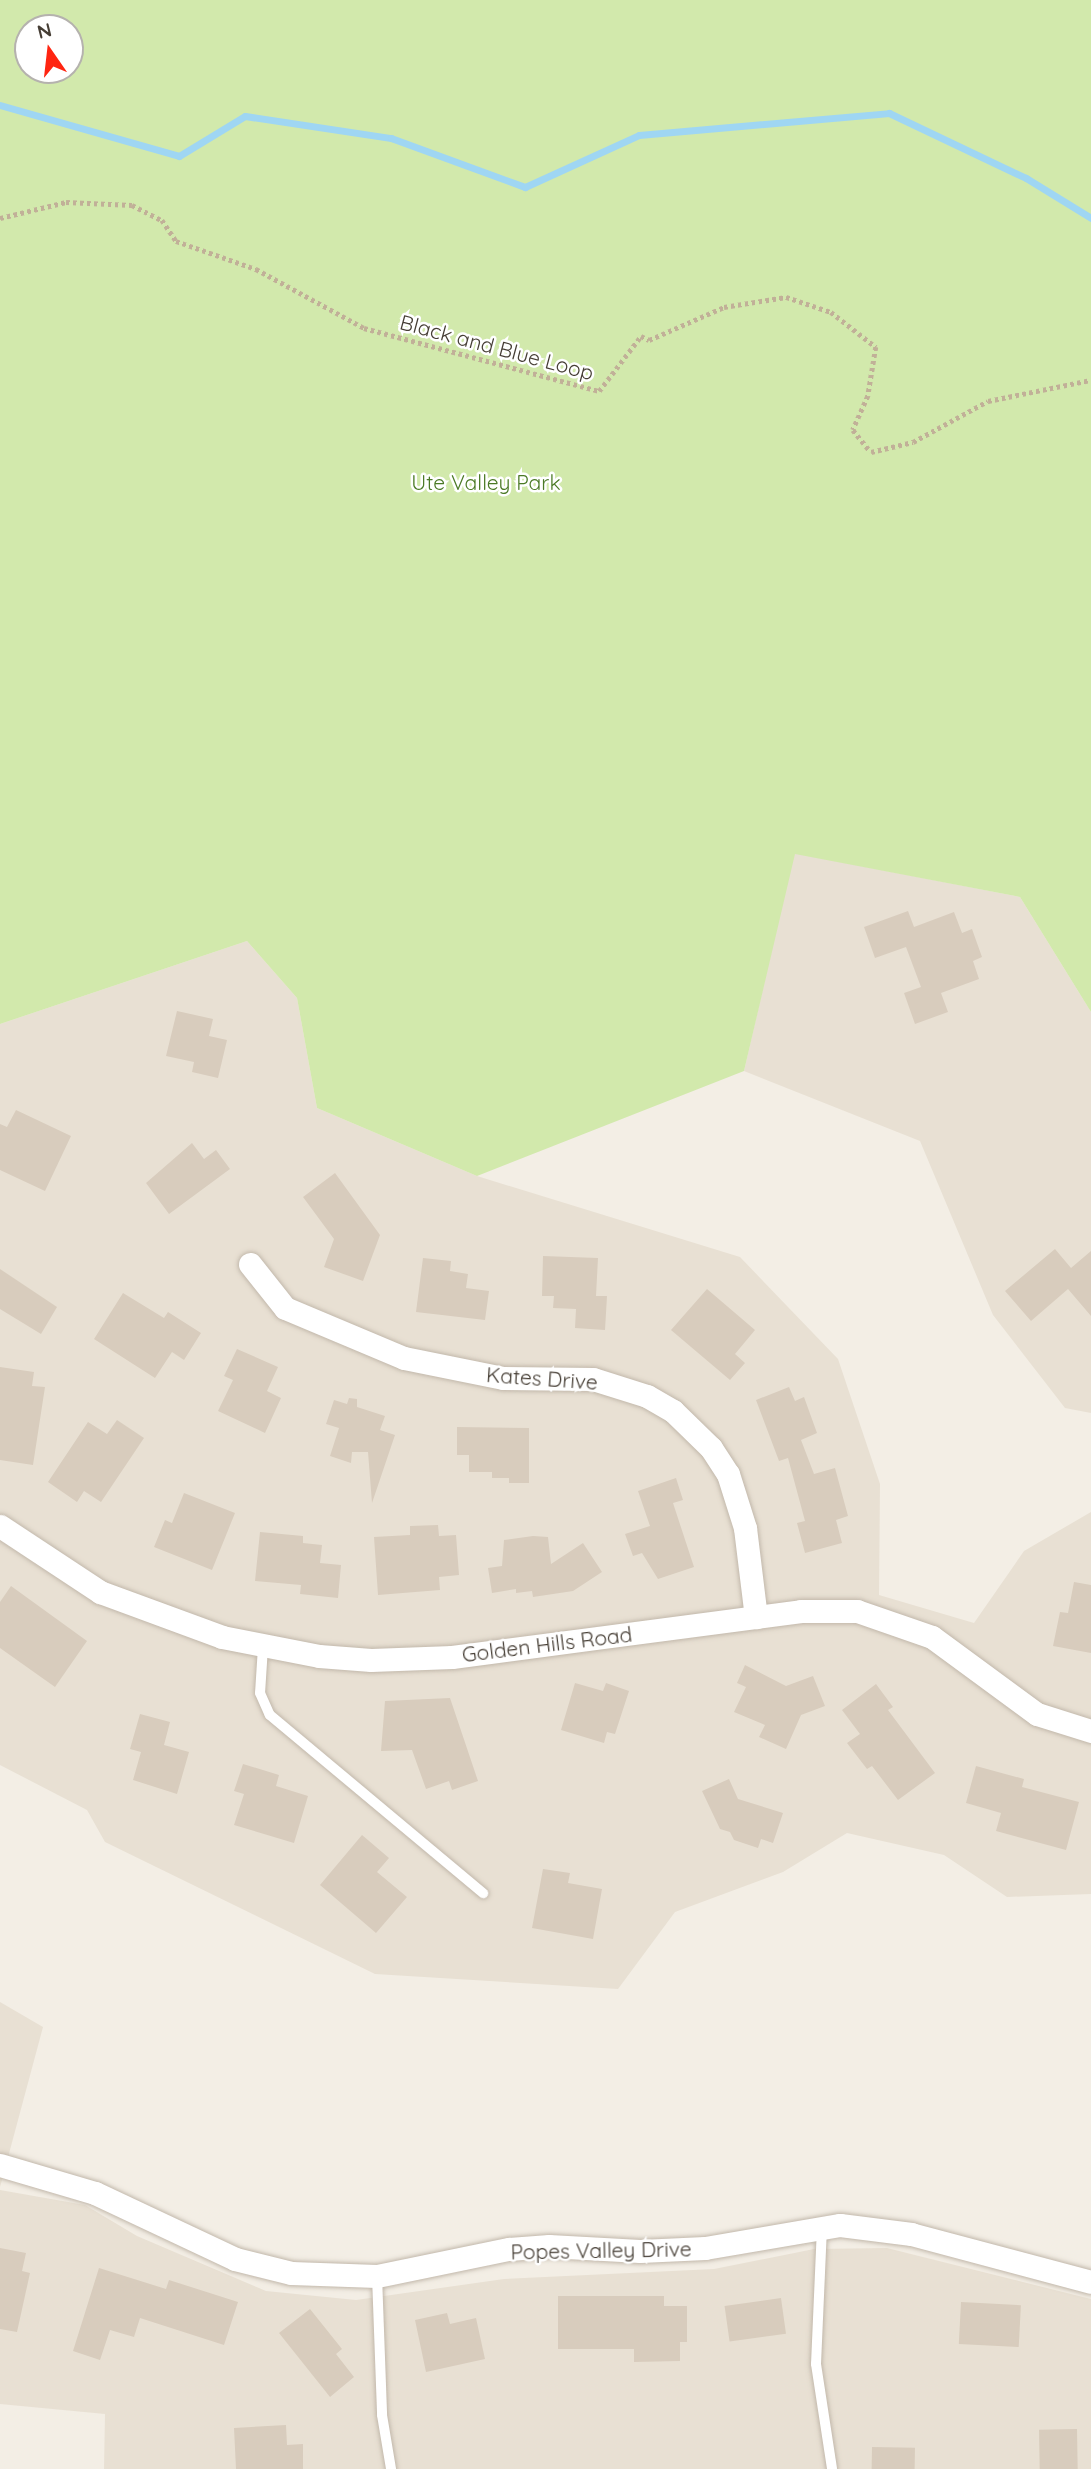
<!DOCTYPE html>
<style>
body{margin:0}
#map{position:relative;width:1091px;height:2469px;overflow:hidden;background:#f3eee5;font-family:Quicksand,sans-serif}
div>[style]{position:absolute}
.residential>*{inset:0;background:#e8e0d3}
.green>*{inset:0;background:#d2e9ac}
.stream>*{height:7px;margin:-3.5px;padding:0 3.5px;transform-origin:3.5px;border-radius:3.5px;background:#9fd6f3}
.building>*{inset:0;background:#d8ccbd;transform-origin:0 0}
.path>*{height:4.5px;margin-top:-2.25px;transform-origin:0;background:repeating-linear-gradient(90deg,#c1b098 0 3.5px,transparent 0 7px)}
.roads{filter:drop-shadow(0 0 2px #c2b8ab) drop-shadow(0 0 2px #c2b8ab)}
.service>*{height:10px;margin:-5px;padding:0 5px;transform-origin:5px;border-radius:5px;background:#fff}
.minor>*{height:23px;margin:-11.5px;padding:0 11.5px;transform-origin:11.5px;border-radius:11.5px;background:#fff}
span{translate:-50% -50%;white-space:nowrap;text-align:center;line-height:1.15;-webkit-text-stroke:5px #fff;paint-order:stroke}
.street-label{font-size:21px;color:#463e35}
.park-label{font-size:21px;color:#4b7a26}
.north{position:absolute;left:14px;top:14px;width:70px;height:70px;box-sizing:border-box;background:#fff;border:2px solid #b5b2ae;border-radius:50%;rotate:346deg;font-size:19px;font-weight:700;line-height:28px;text-align:center;color:#463e35}
.north::after{content:'';display:block;margin:auto;width:24px;height:32px;background:#ff2511;clip-path:polygon(50% 0,100% 100%,50% 72%,0 100%)}
</style>
<div id="map">
<div class="residential">
<i style="clip-path:polygon(794px 853px,1020px 897px,1091px 1012px,1091px 1413px,1065px 1408px,993px 1315px,920px 1141px,744px 1071px)"></i>
<i style="clip-path:polygon(247px 941px,297px 998px,317px 1108px,477px 1176px,740px 1257px,838px 1359px,880px 1484px,879px 1595px,974px 1623px,1024px 1551px,1091px 1512px,1091px 1894px,1007px 1897px,944px 1855px,847px 1833px,783px 1872px,675px 1912px,618px 1989px,375px 1974px,105px 1842px,87px 1810px,0 1765px,0 1024px)"></i>
<i style="clip-path:polygon(0 2002px,43px 2027px,0 2187px)"></i>
<i style="clip-path:polygon(0 2190px,85px 2205px,137px 2236px,266px 2291px,356px 2300px,504px 2279px,714px 2269px,814px 2249px,887px 2248px,1091px 2299px,1091px 2469px,104px 2469px,105px 2414px,0 2404px)"></i>
</div>
<div class="green">
<i style="clip-path:polygon(evenodd,0 0,1091px 0,1091px 1012px,1020px 897px,795px 854px,744px 1071px,477px 1176px,317px 1108px,297px 998px,247px 941px,0 1024px,0 0,28px 28px,70px 28px,70px 70px,28px 70px,28px 28px)"></i>
</div>
<div class="stream">
<i style="left:0;top:105px;width:186px;rotate:15.9deg"></i>
<i style="left:179px;top:156px;width:77px;rotate:-31.2deg"></i>
<i style="left:245px;top:116px;width:148px;rotate:8.6deg"></i>
<i style="left:391px;top:138px;width:143px;rotate:20.1deg"></i>
<i style="left:525px;top:187px;width:125px;rotate:-24.5deg"></i>
<i style="left:639px;top:135px;width:251px;rotate:-5deg"></i>
<i style="left:889px;top:113px;width:152px;rotate:25.4deg"></i>
<i style="left:1026px;top:178px;width:76px;rotate:31.6deg"></i>
</div>
<div class="building">
<i style="clip-path:polygon(908px 911px,914px 927px,954px 912px,962px 933px,972px 929px,982px 957px,973px 961px,979px 979px,941px 993px,948px 1012px,915px 1024px,904px 993px,921px 987px,906px 947px,875px 958px,864px 927px)"></i>
<i style="clip-path:polygon(177px 1011px,213px 1019px,209px 1036px,227px 1040px,218px 1078px,192px 1072px,194px 1062px,166px 1056px)"></i>
<i style="clip-path:polygon(16px 1110px,71px 1136px,45px 1191px,0 1170px,0 1124px,7px 1127px)"></i>
<i style="clip-path:polygon(192px 1143px,204px 1159px,216px 1150px,230px 1169px,169px 1214px,146px 1183px)"></i>
<i style="clip-path:polygon(335px 1173px,380px 1235px,363px 1281px,324px 1267px,334px 1239px,303px 1197px)"></i>
<i style="clip-path:polygon(1055px 1249px,1071px 1268px,1091px 1251px,1091px 1316px,1068px 1289px,1031px 1321px,1005px 1291px)"></i>
<i style="clip-path:polygon(543px 1256px,598px 1258px,596px 1296px,607px 1296px,605px 1330px,575px 1328px,576px 1309px,553px 1308px,554px 1296px,542px 1296px)"></i>
<i style="clip-path:polygon(423px 1258px,451px 1261px,450px 1271px,468px 1274px,466px 1288px,489px 1291px,485px 1320px,416px 1312px)"></i>
<i style="clip-path:polygon(0 1269px,57px 1307px,41px 1334px,0 1309px)"></i>
<i style="clip-path:polygon(707px 1289px,755px 1330px,735px 1354px,745px 1363px,730px 1380px,671px 1330px)"></i>
<i style="clip-path:polygon(123px 1293px,164px 1318px,168px 1312px,201px 1333px,184px 1360px,172px 1352px,155px 1378px,94px 1339px)"></i>
<i style="clip-path:polygon(237px 1349px,278px 1367px,267px 1391px,281px 1398px,265px 1433px,218px 1411px,233px 1380px,224px 1376px)"></i>
<i style="clip-path:polygon(0 1367px,34px 1372px,32px 1386px,45px 1387px,33px 1465px,0 1460px)"></i>
<i style="clip-path:polygon(789px 1387px,795px 1401px,804px 1397px,817px 1433px,801px 1440px,814px 1474px,835px 1468px,848px 1516px,836px 1520px,842px 1543px,805px 1553px,797px 1523px,805px 1521px,788px 1458px,779px 1461px,756px 1400px)"></i>
<i style="clip-path:polygon(349px 1398px,357px 1399px,357px 1407px,385px 1416px,380px 1430px,395px 1435px,372px 1503px,368px 1452px,352px 1452px,351px 1463px,330px 1456px,339px 1428px,326px 1424px,334px 1400px,347px 1404px)"></i>
<i style="clip-path:polygon(117px 1420px,144px 1438px,101px 1502px,84px 1491px,77px 1502px,48px 1482px,88px 1422px,107px 1434px)"></i>
<i style="clip-path:polygon(457px 1427px,529px 1428px,529px 1483px,509px 1483px,509px 1478px,492px 1478px,492px 1472px,469px 1472px,469px 1455px,457px 1455px)"></i>
<i style="clip-path:polygon(676px 1478px,683px 1500px,673px 1503px,694px 1567px,658px 1579px,642px 1553px,633px 1556px,625px 1534px,650px 1526px,638px 1491px)"></i>
<i style="clip-path:polygon(184px 1493px,235px 1513px,212px 1570px,154px 1547px,165px 1520px,172px 1523px)"></i>
<i style="clip-path:polygon(438px 1525px,439px 1536px,456px 1535px,459px 1575px,439px 1577px,440px 1590px,378px 1595px,374px 1537px,410px 1535px,410px 1526px)"></i>
<i style="clip-path:polygon(260px 1532px,303px 1536px,303px 1543px,322px 1545px,320px 1563px,341px 1565px,338px 1598px,300px 1594px,301px 1585px,255px 1581px)"></i>
<i style="clip-path:polygon(533px 1536px,548px 1537px,551px 1564px,583px 1543px,602px 1572px,573px 1591px,533px 1597px,532px 1591px,516px 1593px,516px 1589px,492px 1593px,488px 1568px,502px 1566px,504px 1540px)"></i>
<i style="clip-path:polygon(1074px 1582px,1091px 1585px,1091px 1653px,1053px 1646px,1060px 1612px,1068px 1613px)"></i>
<i style="clip-path:polygon(11px 1586px,87px 1641px,55px 1687px,0 1648px,0 1602px)"></i>
<i style="clip-path:polygon(745px 1665px,786px 1686px,813px 1676px,825px 1706px,801px 1715px,786px 1749px,759px 1737px,765px 1725px,734px 1712px,746px 1687px,737px 1683px)"></i>
<i style="clip-path:polygon(575px 1683px,603px 1691px,606px 1683px,629px 1691px,615px 1734px,607px 1732px,604px 1743px,561px 1730px)"></i>
<i style="clip-path:polygon(876px 1684px,893px 1707px,888px 1710px,935px 1773px,898px 1800px,872px 1766px,867px 1769px,847px 1743px,860px 1734px,842px 1710px)"></i>
<i style="clip-path:polygon(450px 1698px,478px 1781px,452px 1790px,449px 1781px,426px 1789px,412px 1750px,381px 1751px,385px 1701px)"></i>
<i style="clip-path:polygon(140px 1714px,170px 1722px,164px 1745px,189px 1752px,177px 1794px,133px 1780px,141px 1752px,130px 1749px)"></i>
<i style="clip-path:polygon(243px 1764px,279px 1775px,276px 1786px,308px 1796px,294px 1843px,234px 1825px,244px 1794px,234px 1791px)"></i>
<i style="clip-path:polygon(976px 1766px,1024px 1779px,1022px 1787px,1079px 1802px,1066px 1850px,996px 1831px,1001px 1813px,966px 1803px)"></i>
<i style="clip-path:polygon(729px 1779px,738px 1799px,783px 1813px,773px 1843px,761px 1839px,758px 1848px,734px 1840px,730px 1832px,720px 1829px,702px 1791px)"></i>
<i style="clip-path:polygon(362px 1835px,389px 1858px,377px 1872px,407px 1897px,376px 1933px,320px 1885px)"></i>
<i style="clip-path:polygon(543px 1869px,570px 1873px,568px 1883px,602px 1889px,593px 1939px,532px 1928px)"></i>
<i style="clip-path:polygon(0 2248px,26px 2253px,22px 2271px,30px 2273px,17px 2332px,0 2329px)"></i>
<i style="clip-path:polygon(99px 2268px,166px 2289px,169px 2280px,238px 2302px,224px 2345px,140px 2318px,134px 2337px,110px 2330px,100px 2360px,73px 2351px)"></i>
<i style="clip-path:polygon(558px 2296px,664px 2296px,664px 2306px,687px 2306px,687px 2342px,680px 2342px,680px 2361px,634px 2362px,634px 2349px,558px 2349px)"></i>
<i style="left:781px;top:2298px;width:36px;height:57px;rotate:82deg"></i>
<i style="left:961px;top:2302px;width:60px;height:42px;rotate:3deg"></i>
<i style="clip-path:polygon(310px 2309px,342px 2349px,336px 2354px,354px 2377px,330px 2397px,279px 2333px)"></i>
<i style="clip-path:polygon(447px 2313px,450px 2324px,476px 2318px,485px 2359px,426px 2372px,415px 2320px)"></i>
<i style="clip-path:polygon(286px 2425px,287px 2445px,303px 2444px,303px 2469px,236px 2469px,234px 2428px)"></i>
<i style="left:1077px;top:2429px;width:40px;height:38px;rotate:89deg"></i>
<i style="left:872px;top:2447px;width:43px;height:22px;rotate:1deg"></i>
</div>
<div class="path">
<i style="left:0;top:218px;width:68px;rotate:-13.6deg"></i>
<i style="left:66px;top:202px;width:66px;rotate:2.6deg"></i>
<i style="left:132px;top:205px;width:34px;rotate:27deg"></i>
<i style="left:162px;top:220px;width:25px;rotate:56deg"></i>
<i style="left:176px;top:241px;width:85px;rotate:19.3deg"></i>
<i style="left:256px;top:269px;width:123px;rotate:28.6deg"></i>
<i style="left:364px;top:328px;width:243px;rotate:15deg"></i>
<i style="left:599px;top:391px;width:69px;rotate:-52.6deg"></i>
<i style="left:641px;top:336px;width:9px;rotate:27deg"></i>
<i style="left:649px;top:340px;width:82px;rotate:-23.7deg"></i>
<i style="left:724px;top:307px;width:63px;rotate:-9.2deg"></i>
<i style="left:786px;top:297px;width:47px;rotate:18.4deg"></i>
<i style="left:831px;top:312px;width:57px;rotate:37.9deg"></i>
<i style="left:876px;top:347px;width:50px;rotate:99.3deg"></i>
<i style="left:868px;top:396px;width:37px;rotate:114deg"></i>
<i style="left:853px;top:430px;width:28px;rotate:51deg"></i>
<i style="left:871px;top:452px;width:43px;rotate:-13.4deg"></i>
<i style="left:913px;top:442px;width:85px;rotate:-28.7deg"></i>
<i style="left:988px;top:401px;width:105px;rotate:-11.5deg"></i>
</div>
<div class="roads">
<div class="service">
<i style="left:263px;top:1647px;width:46px;rotate:93.7deg"></i>
<i style="left:260px;top:1693px;width:24px;rotate:66deg"></i>
<i style="left:270px;top:1715px;width:278px;rotate:39.9deg"></i>
<i style="left:822px;top:2227px;width:137px;rotate:92.5deg"></i>
<i style="left:816px;top:2364px;width:106px;rotate:81.3deg"></i>
<i style="left:377px;top:2276px;width:139px;rotate:87.9deg"></i>
<i style="left:382px;top:2415px;width:55px;rotate:80.5deg"></i>
</div>
<div class="minor">
<i style="left:250px;top:1264px;width:56px;rotate:51.5deg"></i>
<i style="left:285px;top:1308px;width:129px;rotate:22.8deg"></i>
<i style="left:404px;top:1358px;width:101px;rotate:11.4deg"></i>
<i style="left:503px;top:1378px;width:90px;rotate:0.6deg"></i>
<i style="left:593px;top:1379px;width:57px;rotate:17.5deg"></i>
<i style="left:647px;top:1396px;width:30px;rotate:30deg"></i>
<i style="left:673px;top:1411px;width:53px;rotate:44.2deg"></i>
<i style="left:711px;top:1448px;width:31px;rotate:57deg"></i>
<i style="left:728px;top:1474px;width:57px;rotate:72.5deg"></i>
<i style="left:745px;top:1528px;width:90px;rotate:83deg"></i>
<i style="left:0;top:1526px;width:120px;rotate:33.4deg"></i>
<i style="left:100px;top:1592px;width:130px;rotate:20.2deg"></i>
<i style="left:222px;top:1637px;width:99px;rotate:11.1deg"></i>
<i style="left:319px;top:1656px;width:52px;rotate:4.4deg"></i>
<i style="left:371px;top:1660px;width:81px;rotate:-2.1deg"></i>
<i style="left:452px;top:1657px;width:352px;rotate:-7.5deg"></i>
<i style="left:801px;top:1611px;width:56px"></i>
<i style="left:857px;top:1611px;width:79px;rotate:19.1deg"></i>
<i style="left:932px;top:1637px;width:130px;rotate:36.3deg"></i>
<i style="left:1037px;top:1714px;width:57px;rotate:17.5deg"></i>
<i style="left:0;top:2165px;width:99px;rotate:16.4deg"></i>
<i style="left:95px;top:2193px;width:155px;rotate:25.2deg"></i>
<i style="left:235px;top:2259px;width:58px;rotate:14deg"></i>
<i style="left:291px;top:2273px;width:86px;rotate:2deg"></i>
<i style="left:377px;top:2276px;width:135px;rotate:-11.6deg"></i>
<i style="left:509px;top:2249px;width:40px;rotate:-4.3deg"></i>
<i style="left:549px;top:2246px;width:91px;rotate:3.1deg"></i>
<i style="left:640px;top:2251px;width:65px;rotate:-2.6deg"></i>
<i style="left:705px;top:2248px;width:137px;rotate:-9.7deg"></i>
<i style="left:840px;top:2225px;width:72px;rotate:7.2deg"></i>
<i style="left:911px;top:2234px;width:186px;rotate:14.9deg"></i>
</div>
</div>
<div class="street-label">
<span style="left:497px;top:347px;rotate:15deg">Black and Blue Loop</span>
<span style="left:542px;top:1378px;rotate:4deg">Kates Drive</span>
<span style="left:547px;top:1644px;rotate:-7deg">Golden Hills Road</span>
<span style="left:601px;top:2250px;rotate:-1deg">Popes Valley Drive</span>
</div>
<div class="park-label">
<span style="left:486px;top:482px">Ute Valley Park</span>
</div>
<div class="north">N</div>
</div>
